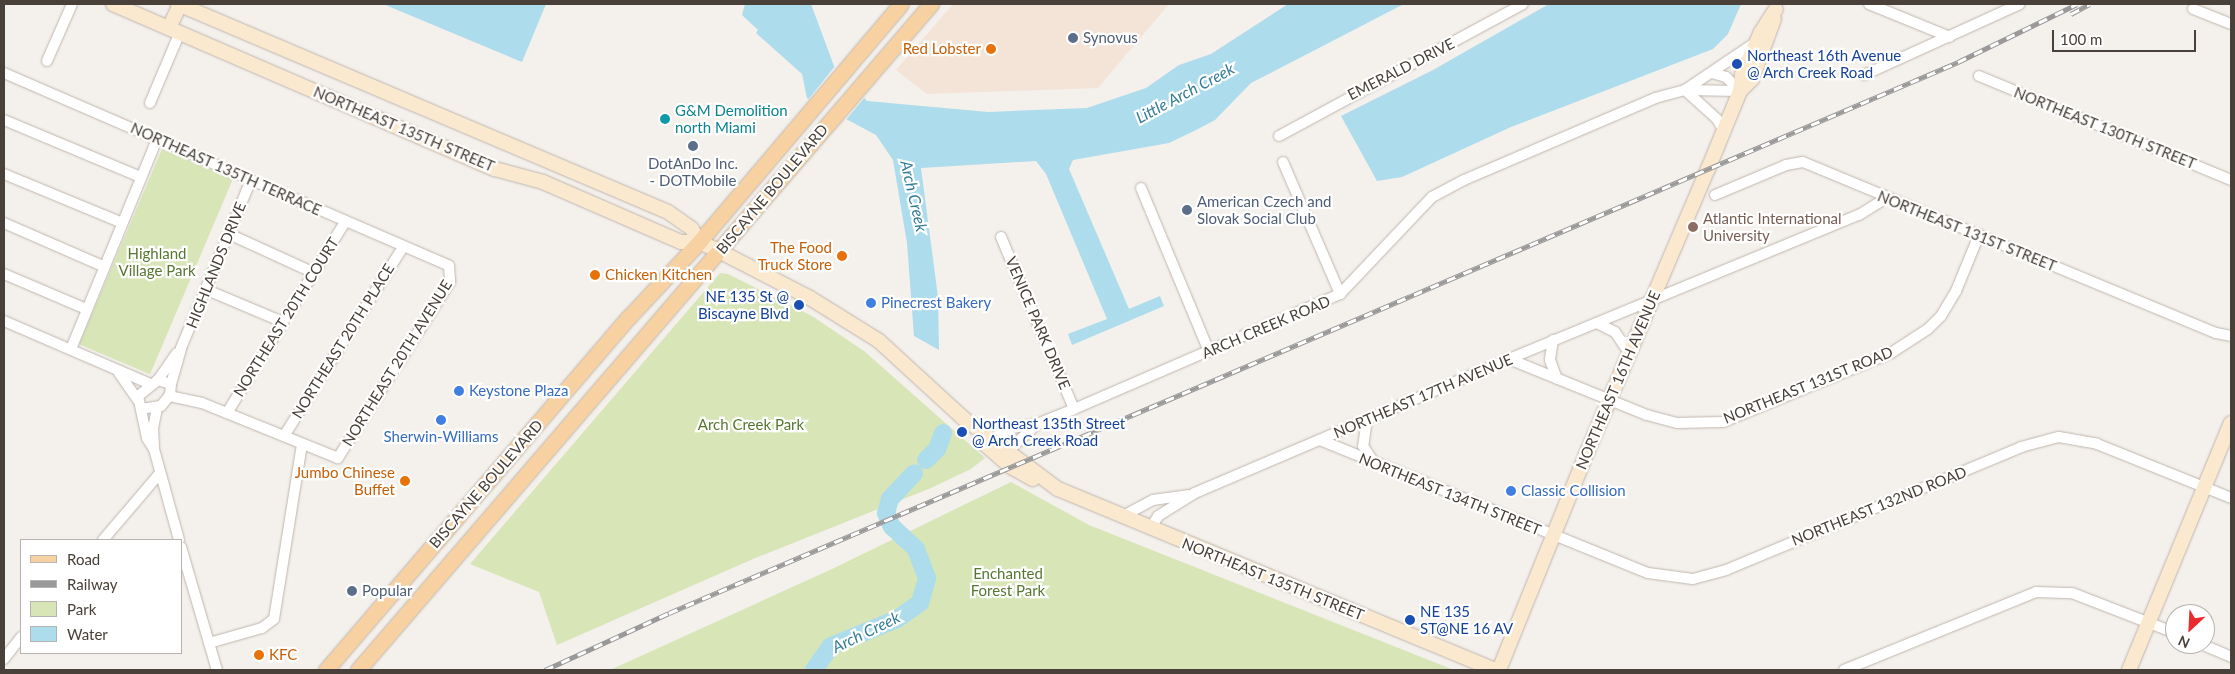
<!DOCTYPE html>
<style>
body{margin:0}
#map{position:relative;width:2235px;height:674px;overflow:hidden;background:#f4f0eb;font-family:Lato,sans-serif}
div>[style]{position:absolute}
.commercial>*{inset:0;background:#f4e4d8}
.green>*{inset:0;background:#d8e5b7;transform-origin:0 0}
.water>*{inset:0;background:#addcec}
.pier>*{inset:0;background:#f4f0eb}
.river>*{height:18px;margin:-9px;padding:0 9px;transform-origin:9px;border-radius:9px;background:#addcec}
.roads{filter:drop-shadow(0 0 1px #bfb6ae) drop-shadow(0 0 1px #bfb6ae)}
.street>*{height:10px;margin:-5px;padding:0 5px;transform-origin:5px;border-radius:5px;background:#fff}
.secondary>*{height:14px;margin:-7px;padding:0 7px;transform-origin:7px;border-radius:7px;background:#fbe9cf}
.primary>*{height:15px;margin:-7.5px;padding:0 7.5px;transform-origin:7.5px;border-radius:7.5px;background:#f7d1a1}
.rail>*{height:5px;margin-top:-2.5px;transform-origin:0;background:repeating-linear-gradient(90deg,#fff 0 9px,#999 0 18px);box-sizing:border-box;border-block:1px solid #999}
.dots>*{width:14px;height:14px;translate:-50% -50%;box-sizing:border-box;border:2px solid #fff;border-radius:50%}
span{translate:-50% -50%;white-space:nowrap;text-align:center;line-height:1.15;-webkit-text-stroke:4.5px #fff;paint-order:stroke}
.service-label{font-size:15px;color:#4e5e75}
.left{translate:0 -50%;text-align:left}
.food-label{font-size:15px;color:#c56008}
.right{translate:-100% -50%;text-align:right}
.transit-label{font-size:15px;color:#164399}
.street-label{font-size:15px;color:#484039}
.culture-label{font-size:15px;color:#0d838f}
.education-label{font-size:15px;color:#785e54}
.park-label{font-size:15px;color:#567730}
.shop-label{font-size:15px;color:#366cbe}
.water-label{font-size:16px;color:#337c96;font-style:italic}
.frame{position:absolute;inset:0;border:5px solid #484039;pointer-events:none}
.legend{position:absolute;left:20px;top:539px;width:162px;height:115px;box-sizing:border-box;background:#fff;border:1px solid #b6b3b0;margin:0;padding:6px 9px;list-style:none;font-size:15px;color:#484039}
.legend li{display:flex;align-items:center;gap:10px;height:25px}
.legend b{width:25px;border:1px solid #b6b3b0}
.north{position:absolute;left:2165px;top:604px;width:50px;height:50px;box-sizing:border-box;background:#fff;border:1px solid #b6b3b0;border-radius:50%;rotate:205deg;font-size:14px;font-weight:700;line-height:20px;text-align:center;color:#484039}
.north::after{content:'';display:block;margin:auto;width:18px;height:22px;background:#eb2c2e;clip-path:polygon(50% 0,100% 100%,50% 72%,0 100%)}
.scale{position:absolute;left:2052px;top:30px;width:144px;height:22px;box-sizing:border-box;border:2px solid #484039;border-top:0;padding-left:6px;font-size:15px;line-height:18px;white-space:nowrap;color:#484039;-webkit-text-stroke:4px #fff;paint-order:stroke}
</style>
<div id="map">
<div class="commercial">
<i style="clip-path:polygon(953px 4px,1169px 4px,1098px 88px,927px 94px,896px 70px)"></i>
</div>
<div class="green">
<i style="left:162px;top:149px;width:77px;height:212px;rotate:23deg"></i>
<i style="clip-path:polygon(720px 273px,728px 274px,812px 316px,864px 351px,985px 458px,971px 469px,931px 488px,753px 559px,557px 645px,539px 592px,470px 564px)"></i>
<i style="clip-path:polygon(1011px 482px,1089px 525px,1454px 670px,610px 670px,832px 569px)"></i>
</div>
<div class="water">
<i style="clip-path:polygon(383px 4px,546px 4px,522px 62px)"></i>
<i style="clip-path:polygon(745px 4px,811px 4px,834px 66px,867px 101px,988px 112px,1087px 108px,1146px 88px,1179px 65px,1211px 54px,1288px 4px,1404px 4px,1251px 83px,1215px 120px,1196px 130px,1169px 143px,1073px 160px,1069px 169px,1129px 309px,1160px 296px,1164px 306px,1072px 345px,1068px 334px,1107px 319px,1046px 174px,1036px 161px,921px 168px,938px 297px,939px 350px,914px 336px,907px 243px,893px 160px,876px 135px,807px 98px,802px 74px,756px 33px,758px 30px,742px 15px)"></i>
<i style="clip-path:polygon(1549px 4px,1741px 4px,1728px 34px,1713px 49px,1511px 127px,1402px 177px,1377px 181px,1341px 116px,1433px 70px)"></i>
</div>
<div class="pier">
<i style="clip-path:polygon(835px 66px,866px 96px,845px 121px,807px 101px)"></i>
</div>
<div class="river">
<i style="left:926px;top:460px;width:16px;rotate:-45deg"></i>
<i style="left:937px;top:449px;width:17px;rotate:-69deg"></i>
<i style="left:814px;top:670px;width:29px;rotate:-55deg"></i>
<i style="left:831px;top:646px;width:71px;rotate:-22.2deg"></i>
<i style="left:897px;top:619px;width:28px;rotate:-35deg"></i>
<i style="left:920px;top:603px;width:26px;rotate:-74deg"></i>
<i style="left:927px;top:578px;width:31px;rotate:-111deg"></i>
<i style="left:916px;top:549px;width:33px;rotate:-137deg"></i>
<i style="left:892px;top:527px;width:15px;rotate:-113deg"></i>
<i style="left:886px;top:513px;width:15px;rotate:-74deg"></i>
<i style="left:890px;top:499px;width:35px;rotate:-47deg"></i>
</div>
<div class="roads">
<div class="street">
<i style="left:1869px;top:4px;width:87px;rotate:22.2deg"></i>
<i style="left:2193px;top:9px;width:41px;rotate:21.5deg"></i>
<i style="left:47px;top:61px;width:62px;rotate:-66.3deg"></i>
<i style="left:4px;top:73px;width:485px;rotate:23.4deg"></i>
<i style="left:449px;top:266px;width:16px;rotate:86deg"></i>
<i style="left:450px;top:282px;width:209px;rotate:122.5deg"></i>
<i style="left:338px;top:458px;width:147px;rotate:-158deg"></i>
<i style="left:202px;top:403px;width:34px;rotate:-168deg"></i>
<i style="left:1712px;top:73px;width:15px;rotate:16deg"></i>
<i style="left:1726px;top:77px;width:20px;rotate:45deg"></i>
<i style="left:1864px;top:75px;width:171px;rotate:-24.5deg"></i>
<i style="left:1979px;top:76px;width:273px;rotate:22.4deg"></i>
<i style="left:1685px;top:90px;width:86px;rotate:-34.1deg"></i>
<i style="left:1685px;top:90px;width:43px;rotate:42.2deg"></i>
<i style="left:1717px;top:119px;width:14px;rotate:60deg"></i>
<i style="left:150px;top:103px;width:77px;rotate:-67.1deg"></i>
<i style="left:4px;top:120px;width:147px;rotate:22.7deg"></i>
<i style="left:1279px;top:136px;width:277px;rotate:-28.4deg"></i>
<i style="left:1283px;top:162px;width:144px;rotate:66.6deg"></i>
<i style="left:4px;top:174px;width:126px;rotate:22.5deg"></i>
<i style="left:1141px;top:188px;width:177px;rotate:67.4deg"></i>
<i style="left:1715px;top:195px;width:77px;rotate:-22.9deg"></i>
<i style="left:1786px;top:165px;width:17px;rotate:-10deg"></i>
<i style="left:1803px;top:162px;width:447px;rotate:22.5deg"></i>
<i style="left:2216px;top:333px;width:15px;rotate:11deg"></i>
<i style="left:4px;top:223px;width:108px;rotate:23.5deg"></i>
<i style="left:229px;top:234px;width:91px;rotate:24.6deg"></i>
<i style="left:1001px;top:237px;width:187px;rotate:67deg"></i>
<i style="left:4px;top:274px;width:89px;rotate:23.1deg"></i>
<i style="left:207px;top:290px;width:82px;rotate:22.8deg"></i>
<i style="left:4px;top:321px;width:159px;rotate:23.3deg"></i>
<i style="left:1597px;top:323px;width:20px;rotate:27deg"></i>
<i style="left:1615px;top:332px;width:25px;rotate:56deg"></i>
<i style="left:1553px;top:340px;width:20px;rotate:99deg"></i>
<i style="left:1550px;top:360px;width:20px;rotate:70deg"></i>
<i style="left:71px;top:349px;width:229px;rotate:-67.7deg"></i>
<i style="left:1509px;top:359px;width:149px;rotate:22.1deg"></i>
<i style="left:1647px;top:415px;width:31px;rotate:15deg"></i>
<i style="left:1677px;top:423px;width:46px;rotate:-1.2deg"></i>
<i style="left:1723px;top:422px;width:182px;rotate:-22.3deg"></i>
<i style="left:1891px;top:353px;width:44px;rotate:-33deg"></i>
<i style="left:1928px;top:329px;width:18px;rotate:-45deg"></i>
<i style="left:1941px;top:316px;width:29px;rotate:-59deg"></i>
<i style="left:1956px;top:291px;width:61px;rotate:-67.7deg"></i>
<i style="left:119px;top:373px;width:33px;rotate:55deg"></i>
<i style="left:158px;top:380px;width:33px;rotate:-55deg"></i>
<i style="left:171px;top:384px;width:37px;rotate:-74deg"></i>
<i style="left:181px;top:348px;width:180px;rotate:-67.4deg"></i>
<i style="left:157px;top:408px;width:20px;rotate:101deg"></i>
<i style="left:153px;top:428px;width:21px;rotate:87deg"></i>
<i style="left:154px;top:449px;width:94px;rotate:74.6deg"></i>
<i style="left:141px;top:409px;width:20px;rotate:-9deg"></i>
<i style="left:161px;top:406px;width:14px;rotate:-51deg"></i>
<i style="left:170px;top:395px;width:11px;rotate:-85deg"></i>
<i style="left:171px;top:384px;width:14px;rotate:-163deg"></i>
<i style="left:158px;top:380px;width:26px;rotate:141deg"></i>
<i style="left:138px;top:396px;width:43px;rotate:77.9deg"></i>
<i style="left:147px;top:438px;width:13px;rotate:58deg"></i>
<i style="left:227px;top:413px;width:225px;rotate:-58.3deg"></i>
<i style="left:1367px;top:419px;width:27px;rotate:98deg"></i>
<i style="left:1363px;top:446px;width:22px;rotate:56deg"></i>
<i style="left:284px;top:436px;width:223px;rotate:-57.8deg"></i>
<i style="left:991px;top:439px;width:24px;rotate:-28deg"></i>
<i style="left:1012px;top:428px;width:25px;rotate:-9deg"></i>
<i style="left:1037px;top:424px;width:40px;rotate:-22deg"></i>
<i style="left:1074px;top:409px;width:290px;rotate:-23.4deg"></i>
<i style="left:1340px;top:294px;width:134px;rotate:-46.5deg"></i>
<i style="left:1432px;top:197px;width:36px;rotate:-28deg"></i>
<i style="left:1464px;top:180px;width:208px;rotate:-23.2deg"></i>
<i style="left:1655px;top:98px;width:31px;rotate:-15deg"></i>
<i style="left:1685px;top:90px;width:55px;rotate:1deg"></i>
<i style="left:1320px;top:440px;width:354px;rotate:22.1deg"></i>
<i style="left:1648px;top:573px;width:45px;rotate:7.6deg"></i>
<i style="left:1693px;top:579px;width:34px;rotate:-15deg"></i>
<i style="left:1726px;top:570px;width:320px;rotate:-22.6deg"></i>
<i style="left:2021px;top:447px;width:39px;rotate:-15deg"></i>
<i style="left:2059px;top:437px;width:39px;rotate:10deg"></i>
<i style="left:2097px;top:444px;width:144px;rotate:21.9deg"></i>
<i style="left:1008px;top:451px;width:38px;rotate:-43deg"></i>
<i style="left:1121px;top:517px;width:36px;rotate:-28deg"></i>
<i style="left:1153px;top:500px;width:35px;rotate:-8deg"></i>
<i style="left:1150px;top:529px;width:15px;rotate:-58deg"></i>
<i style="left:1158px;top:516px;width:44px;rotate:-31.9deg"></i>
<i style="left:1195px;top:493px;width:336px;rotate:-23.1deg"></i>
<i style="left:1504px;top:361px;width:384px;rotate:-22.4deg"></i>
<i style="left:1859px;top:215px;width:32px;rotate:-32deg"></i>
<i style="left:103px;top:540px;width:88px;rotate:-49.6deg"></i>
<i style="left:181px;top:547px;width:128px;rotate:73.7deg"></i>
<i style="left:209px;top:643px;width:55px;rotate:-15.8deg"></i>
<i style="left:262px;top:628px;width:15px;rotate:-37deg"></i>
<i style="left:274px;top:619px;width:177px;rotate:-80.9deg"></i>
<i style="left:2201px;top:644px;width:33px;rotate:23deg"></i>
<i style="left:4px;top:659px;width:28px;rotate:-52deg"></i>
<i style="left:1844px;top:670px;width:207px;rotate:-22.1deg"></i>
<i style="left:2036px;top:592px;width:36px;rotate:2deg"></i>
<i style="left:2072px;top:593px;width:110px;rotate:21.2deg"></i>
</div>
<div class="secondary">
<i style="left:113px;top:4px;width:416px;rotate:23.4deg"></i>
<i style="left:495px;top:169px;width:50px;rotate:15.2deg"></i>
<i style="left:543px;top:182px;width:150px;rotate:23.5deg"></i>
<i style="left:681px;top:242px;width:18px"></i>
<i style="left:699px;top:242px;width:22px;rotate:24deg"></i>
<i style="left:719px;top:251px;width:102px;rotate:27.3deg"></i>
<i style="left:810px;top:298px;width:81px;rotate:31.9deg"></i>
<i style="left:879px;top:341px;width:114px;rotate:42.5deg"></i>
<i style="left:963px;top:418px;width:119px;rotate:36.8deg"></i>
<i style="left:1058px;top:489px;width:472px;rotate:22.5deg"></i>
<i style="left:178px;top:4px;width:532px;rotate:23deg"></i>
<i style="left:668px;top:212px;width:29px;rotate:35deg"></i>
<i style="left:692px;top:229px;width:15px;rotate:62deg"></i>
<i style="left:169px;top:28px;width:26px;rotate:-65deg"></i>
<i style="left:1740px;top:91px;width:17px;rotate:-45deg"></i>
<i style="left:1752px;top:79px;width:64px;rotate:-69.9deg"></i>
<i style="left:980px;top:440px;width:41px;rotate:41.1deg"></i>
<i style="left:1011px;top:467px;width:25px;rotate:29deg"></i>
<i style="left:1499px;top:670px;width:237px;rotate:-68deg"></i>
<i style="left:1588px;top:450px;width:306px;rotate:-66.9deg"></i>
<i style="left:1708px;top:169px;width:84px;rotate:-67.7deg"></i>
<i style="left:1740px;top:91px;width:16px;rotate:-83deg"></i>
<i style="left:1742px;top:75px;width:47px;rotate:-66.2deg"></i>
<i style="left:1761px;top:32px;width:27px;rotate:-57deg"></i>
<i style="left:2129px;top:670px;width:267px;rotate:-67.6deg"></i>
</div>
<div class="primary">
<i style="left:326px;top:670px;width:464px;rotate:-49.4deg"></i>
<i style="left:628px;top:318px;width:104px;rotate:-46.9deg"></i>
<i style="left:699px;top:242px;width:312px;rotate:-49.7deg"></i>
<i style="left:358px;top:670px;width:879px;rotate:-49.29deg"></i>
</div>
</div>
<div class="rail">
<i style="left:2071px;top:14px;width:21px;rotate:-28deg"></i>
<i style="left:545px;top:670px;width:136px;rotate:-24.7deg"></i>
<i style="left:669px;top:613px;width:1402px;rotate:-23.14deg"></i>
<i style="left:1958px;top:62px;width:132px;rotate:-26deg"></i>
</div>
<div class="dots">
<i style="left:1073px;top:38px;background:#5c6f8a"></i>
<i style="left:991px;top:49px;background:#e8710a"></i>
<i style="left:1737px;top:64px;background:#1a4fb4"></i>
<i style="left:665px;top:119px;background:#0f9aa8"></i>
<i style="left:693px;top:146px;background:#5c6f8a"></i>
<i style="left:1187px;top:210px;background:#5c6f8a"></i>
<i style="left:1693px;top:227px;background:#8d6e63"></i>
<i style="left:842px;top:256px;background:#e8710a"></i>
<i style="left:595px;top:275px;background:#e8710a"></i>
<i style="left:871px;top:303px;background:#3f7fe0"></i>
<i style="left:799px;top:305px;background:#1a4fb4"></i>
<i style="left:459px;top:391px;background:#3f7fe0"></i>
<i style="left:441px;top:420px;background:#3f7fe0"></i>
<i style="left:962px;top:432px;background:#1a4fb4"></i>
<i style="left:405px;top:481px;background:#e8710a"></i>
<i style="left:1511px;top:491px;background:#3f7fe0"></i>
<i style="left:352px;top:591px;background:#5c6f8a"></i>
<i style="left:1410px;top:620px;background:#1a4fb4"></i>
<i style="left:259px;top:655px;background:#e8710a"></i>
</div>
<div class="service-label">
<span class="left" style="left:1083px;top:38px">Synovus</span>
<span style="left:693px;top:172px">DotAnDo Inc.<br>- DOTMobile</span>
<span class="left" style="left:1197px;top:210px">American Czech and<br>Slovak Social Club</span>
<span class="left" style="left:362px;top:591px">Popular</span>
</div>
<div class="food-label">
<span class="right" style="left:981px;top:49px">Red Lobster</span>
<span class="right" style="left:832px;top:256px">The Food<br>Truck Store</span>
<span class="left" style="left:605px;top:275px">Chicken Kitchen</span>
<span class="right" style="left:395px;top:481px">Jumbo Chinese<br>Buffet</span>
<span class="left" style="left:269px;top:655px">KFC</span>
</div>
<div class="transit-label">
<span class="left" style="left:1747px;top:64px">Northeast 16th Avenue<br>@ Arch Creek Road</span>
<span class="right" style="left:789px;top:305px">NE 135 St @<br>Biscayne Blvd</span>
<span class="left" style="left:972px;top:432px">Northeast 135th Street<br>@ Arch Creek Road</span>
<span class="left" style="left:1420px;top:620px">NE 135<br>ST@NE 16 AV</span>
</div>
<div class="street-label">
<span style="left:1401px;top:69px;rotate:-27deg">EMERALD DRIVE</span>
<span style="left:2105px;top:128px;rotate:22deg">NORTHEAST 130TH STREET</span>
<span style="left:404px;top:129px;rotate:23deg">NORTHEAST 135TH STREET</span>
<span style="left:226px;top:169px;rotate:24deg">NORTHEAST 135TH TERRACE</span>
<span style="left:772px;top:189px;rotate:-50deg">BISCAYNE BOULEVARD</span>
<span style="left:1967px;top:231px;rotate:22deg">NORTHEAST 131ST STREET</span>
<span style="left:216px;top:265px;rotate:-68deg">HIGHLANDS DRIVE</span>
<span style="left:286px;top:317px;rotate:-58deg">NORTHEAST 20TH COURT</span>
<span style="left:1038px;top:323px;rotate:67deg">VENICE PARK DRIVE</span>
<span style="left:1266px;top:327px;rotate:-23deg">ARCH CREEK ROAD</span>
<span style="left:343px;top:341px;rotate:-58deg">NORTHEAST 20TH PLACE</span>
<span style="left:397px;top:363px;rotate:-58deg">NORTHEAST 20TH AVENUE</span>
<span style="left:1618px;top:380px;rotate:-67deg">NORTHEAST 16TH AVENUE</span>
<span style="left:1808px;top:385px;rotate:-22deg">NORTHEAST 131ST ROAD</span>
<span style="left:1423px;top:396px;rotate:-23deg">NORTHEAST 17TH AVENUE</span>
<span style="left:486px;top:484px;rotate:-49deg">BISCAYNE BOULEVARD</span>
<span style="left:1450px;top:494px;rotate:22deg">NORTHEAST 134TH STREET</span>
<span style="left:1879px;top:506px;rotate:-22deg">NORTHEAST 132ND ROAD</span>
<span style="left:1273px;top:579px;rotate:22deg">NORTHEAST 135TH STREET</span>
</div>
<div class="culture-label">
<span class="left" style="left:675px;top:119px">G&amp;M Demolition<br>north Miami</span>
</div>
<div class="education-label">
<span class="left" style="left:1703px;top:227px">Atlantic International<br>University</span>
</div>
<div class="park-label">
<span style="left:157px;top:262px">Highland<br>Village Park</span>
<span style="left:751px;top:425px">Arch Creek Park</span>
<span style="left:1008px;top:582px">Enchanted<br>Forest Park</span>
</div>
<div class="shop-label">
<span class="left" style="left:881px;top:303px">Pinecrest Bakery</span>
<span class="left" style="left:469px;top:391px">Keystone Plaza</span>
<span style="left:441px;top:437px">Sherwin-Williams</span>
<span class="left" style="left:1521px;top:491px">Classic Collision</span>
</div>
<div class="water-label">
<span style="left:1185px;top:93px;rotate:-28deg">Little Arch Creek</span>
<span style="left:914px;top:196px;rotate:77deg">Arch Creek</span>
<span style="left:866px;top:632px;rotate:-26deg">Arch Creek</span>
</div>
<div class="frame"></div>
<ul class="legend">
<li><b style="height:6px;background:#f7d1a1"></b>Road</li>
<li><b style="height:6px;background:#999"></b>Railway</li>
<li><b style="height:14px;background:#d8e5b7"></b>Park</li>
<li><b style="height:14px;background:#addcec"></b>Water</li>
</ul>
<div class="north">N</div>
<div class="scale">100 m</div>
</div>
